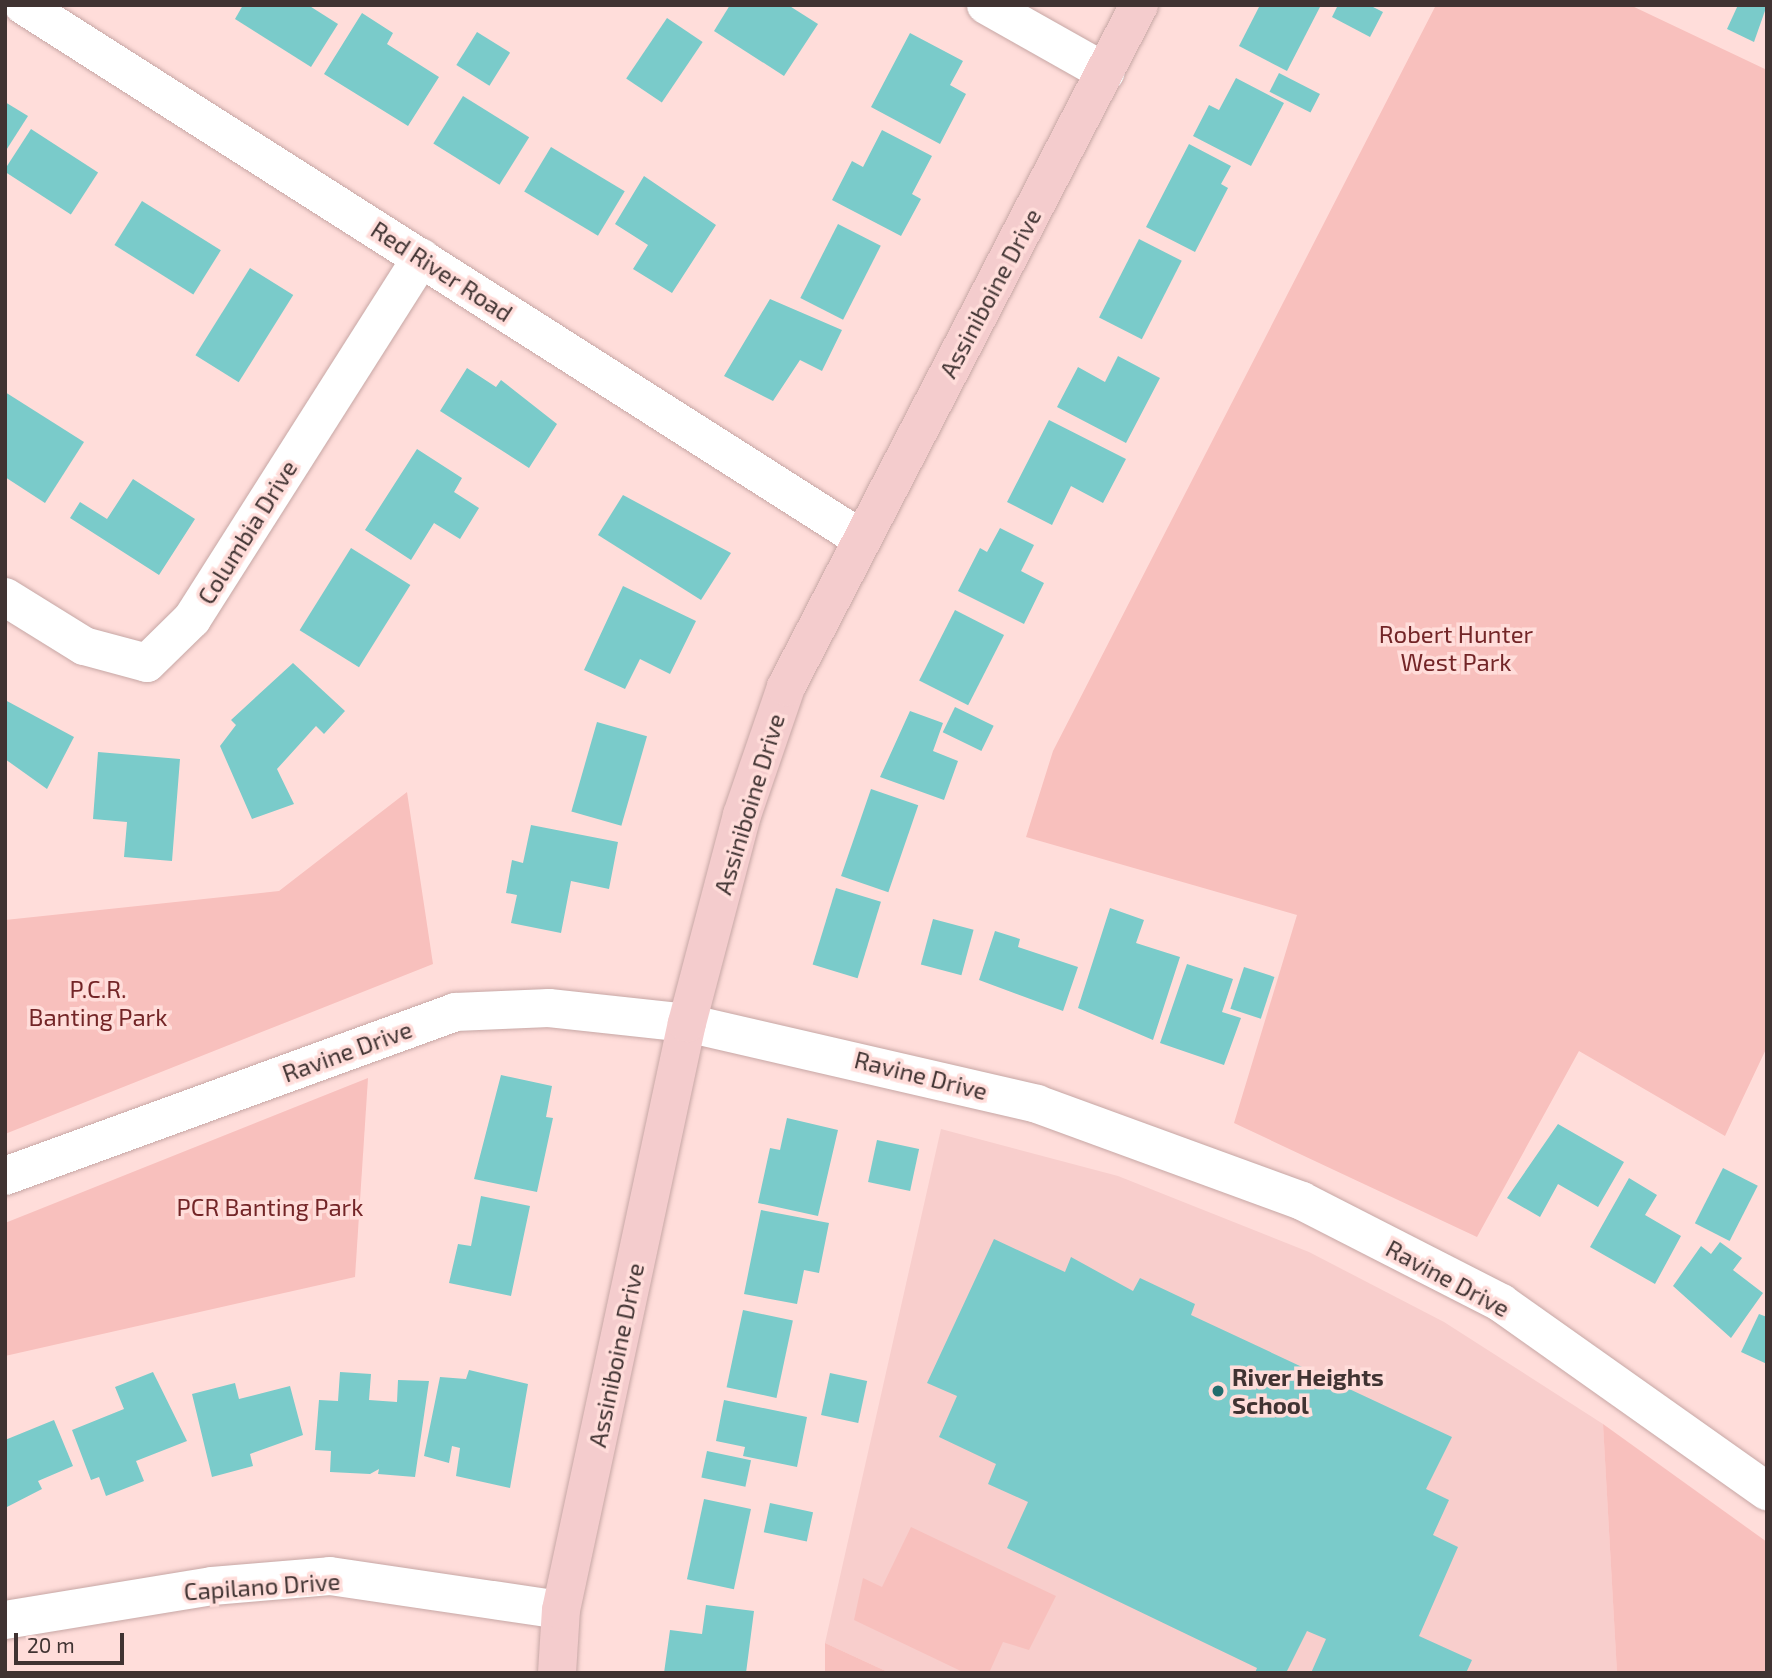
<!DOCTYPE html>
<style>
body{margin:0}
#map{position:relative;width:1772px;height:1678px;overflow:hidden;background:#ffddda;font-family:"Exo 2",sans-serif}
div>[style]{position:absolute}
.built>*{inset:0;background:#f8cecc}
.green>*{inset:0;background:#f8c0bd}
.building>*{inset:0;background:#7acbca;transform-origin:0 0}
.roads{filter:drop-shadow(0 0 2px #c7a7a5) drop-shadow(0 0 2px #c7a7a5)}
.street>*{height:38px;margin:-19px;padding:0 19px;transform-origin:19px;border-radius:19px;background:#fff}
.secondary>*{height:38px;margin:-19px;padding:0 19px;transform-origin:19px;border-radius:19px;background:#f4cccd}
.dots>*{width:19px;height:19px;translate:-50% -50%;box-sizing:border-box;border:4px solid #ffddda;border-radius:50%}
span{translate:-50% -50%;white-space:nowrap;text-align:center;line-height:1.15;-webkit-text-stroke:7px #ffddda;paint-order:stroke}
.street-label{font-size:24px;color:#403332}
.park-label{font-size:24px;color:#732527}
.poi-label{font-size:24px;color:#403332;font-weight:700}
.left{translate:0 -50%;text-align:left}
.frame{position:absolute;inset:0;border:7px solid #403332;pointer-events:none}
.scale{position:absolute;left:14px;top:1633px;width:110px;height:32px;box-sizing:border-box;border:4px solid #403332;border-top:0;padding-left:9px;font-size:21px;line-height:24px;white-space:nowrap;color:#403332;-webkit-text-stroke:5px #ffddda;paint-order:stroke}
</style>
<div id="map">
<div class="built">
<i style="clip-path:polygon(941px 1129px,1118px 1176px,1309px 1252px,1444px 1322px,1603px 1424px,1617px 1673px,890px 1673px,825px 1643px)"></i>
</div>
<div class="green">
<i style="clip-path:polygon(1436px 5px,1630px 5px,1767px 70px,1767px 1047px,1725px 1136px,1579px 1051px,1477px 1237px,1234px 1123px,1297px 915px,1026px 837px,1053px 751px)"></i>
<i style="clip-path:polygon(407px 792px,433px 964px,5px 1134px,5px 920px,279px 891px)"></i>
<i style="clip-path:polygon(368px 1078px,355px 1277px,5px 1356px,5px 1223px)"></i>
<i style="clip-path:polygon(1603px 1424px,1767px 1542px,1767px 1673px,1617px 1673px)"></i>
<i style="clip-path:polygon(911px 1527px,1056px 1596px,1029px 1650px,1003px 1642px,989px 1673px,965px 1673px,854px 1620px,863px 1578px,882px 1587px)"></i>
<i style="clip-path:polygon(825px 1643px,890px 1673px,825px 1673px)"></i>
</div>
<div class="building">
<i style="clip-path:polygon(243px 5px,308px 5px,338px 24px,311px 67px,235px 19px)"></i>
<i style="clip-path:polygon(730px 5px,788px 5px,818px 24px,784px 76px,714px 31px)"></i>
<i style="clip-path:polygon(1321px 5px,1287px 71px,1239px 46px,1259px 7px)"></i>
<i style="clip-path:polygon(1338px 5px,1369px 5px,1383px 12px,1370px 37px,1332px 17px)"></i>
<i style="clip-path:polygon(1738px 5px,1767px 5px,1754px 42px,1727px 29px)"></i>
<i style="clip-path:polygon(362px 13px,393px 33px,387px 44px,439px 77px,408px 126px,324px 74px)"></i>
<i style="left:667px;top:18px;width:43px;height:73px;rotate:34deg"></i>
<i style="left:477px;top:32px;width:39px;height:39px;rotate:32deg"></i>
<i style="clip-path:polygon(910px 33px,963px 61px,950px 85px,966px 94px,940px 144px,871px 107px)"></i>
<i style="left:1279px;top:73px;width:46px;height:21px;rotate:27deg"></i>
<i style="clip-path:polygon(1236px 78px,1284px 103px,1251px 166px,1193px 136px,1209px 105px,1219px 110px)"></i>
<i style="left:463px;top:96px;width:78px;height:56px;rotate:32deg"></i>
<i style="clip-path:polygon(5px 102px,28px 116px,5px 152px)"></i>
<i style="left:31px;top:129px;width:80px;height:50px;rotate:33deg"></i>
<i style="clip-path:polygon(882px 130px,932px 156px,912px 194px,921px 199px,901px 236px,832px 200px,852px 161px,863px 167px)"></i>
<i style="clip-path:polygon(1189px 144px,1231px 166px,1221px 184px,1228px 188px,1195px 252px,1146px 227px)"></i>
<i style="left:551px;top:147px;width:86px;height:52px;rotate:31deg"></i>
<i style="clip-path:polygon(644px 176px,716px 225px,672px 293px,633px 269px,648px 245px,615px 224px)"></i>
<i style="left:142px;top:201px;width:93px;height:52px;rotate:32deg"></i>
<i style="left:838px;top:224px;width:48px;height:83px;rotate:27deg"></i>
<i style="left:1139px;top:239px;width:48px;height:88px;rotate:27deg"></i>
<i style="left:250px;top:268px;width:51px;height:103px;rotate:32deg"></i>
<i style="clip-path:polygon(770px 299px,842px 330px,822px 371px,800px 360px,773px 401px,724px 376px)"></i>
<i style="clip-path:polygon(1118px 356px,1160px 378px,1126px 443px,1057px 407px,1078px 367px,1105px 382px)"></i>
<i style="clip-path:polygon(467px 368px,496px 387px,501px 380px,557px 424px,529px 468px,440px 411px)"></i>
<i style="clip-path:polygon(5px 392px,84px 442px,45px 503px,5px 477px)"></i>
<i style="clip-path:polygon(1049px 420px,1126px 459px,1103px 503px,1071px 486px,1052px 525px,1007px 502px)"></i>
<i style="clip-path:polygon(417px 449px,462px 478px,454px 492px,479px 508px,460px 539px,434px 523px,411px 560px,365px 530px)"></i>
<i style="clip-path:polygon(133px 479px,195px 519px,159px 575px,70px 518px,80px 502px,107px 519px)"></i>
<i style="clip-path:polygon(623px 495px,731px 553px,701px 600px,598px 535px)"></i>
<i style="clip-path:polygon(1000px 528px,1034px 545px,1021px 571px,1044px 583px,1024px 624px,958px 591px,980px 548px,987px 552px)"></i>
<i style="left:351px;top:548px;width:70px;height:97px;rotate:32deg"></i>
<i style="clip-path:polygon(623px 586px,696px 621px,670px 674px,640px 659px,625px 689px,584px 670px)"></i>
<i style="left:955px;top:610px;width:55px;height:79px;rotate:27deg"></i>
<i style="clip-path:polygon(293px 663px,345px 711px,324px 734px,316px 726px,277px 769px,294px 804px,252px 819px,220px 746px,236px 725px,231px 720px)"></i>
<i style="clip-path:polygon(5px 700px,74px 737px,47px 789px,5px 759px)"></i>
<i style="left:955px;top:707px;width:43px;height:28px;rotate:26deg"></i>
<i style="clip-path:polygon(910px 711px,943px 723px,933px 751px,958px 761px,944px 800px,880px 777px)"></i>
<i style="left:597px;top:722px;width:52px;height:93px;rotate:16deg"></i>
<i style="clip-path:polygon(98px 752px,180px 759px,172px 861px,124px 857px,127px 822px,93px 819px)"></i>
<i style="left:871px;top:789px;width:50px;height:92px;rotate:19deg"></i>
<i style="clip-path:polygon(531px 825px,618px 842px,609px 889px,571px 881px,561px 933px,511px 923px,517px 895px,506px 893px,512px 860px,523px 863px)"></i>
<i style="left:836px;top:888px;width:47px;height:80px;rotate:17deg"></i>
<i style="clip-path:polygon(1110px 908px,1144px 920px,1136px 943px,1180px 957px,1153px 1040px,1078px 1008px)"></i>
<i style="left:933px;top:919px;width:42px;height:47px;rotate:15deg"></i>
<i style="clip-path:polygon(995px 931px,1020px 939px,1018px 947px,1078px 967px,1063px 1011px,979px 980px)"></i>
<i style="clip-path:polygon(1187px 964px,1233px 979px,1222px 1012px,1241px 1018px,1224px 1065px,1160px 1043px)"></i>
<i style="left:1244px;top:967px;width:32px;height:44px;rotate:18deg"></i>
<i style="clip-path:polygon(501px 1075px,552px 1086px,546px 1117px,553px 1118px,537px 1192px,474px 1179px)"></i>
<i style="clip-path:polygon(787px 1118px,838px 1130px,818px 1216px,758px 1203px,770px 1148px,780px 1150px)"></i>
<i style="clip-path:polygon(1558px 1124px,1624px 1162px,1598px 1207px,1558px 1184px,1540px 1217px,1507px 1198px)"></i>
<i style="left:877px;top:1140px;width:43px;height:43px;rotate:12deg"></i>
<i style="left:1723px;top:1168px;width:39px;height:62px;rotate:27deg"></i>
<i style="clip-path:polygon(1629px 1178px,1657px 1195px,1645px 1215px,1681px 1236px,1655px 1284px,1590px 1247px)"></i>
<i style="clip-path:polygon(481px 1196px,530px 1206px,511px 1296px,449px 1283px,458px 1244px,471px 1246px)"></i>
<i style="clip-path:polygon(761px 1210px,829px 1223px,819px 1273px,804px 1270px,797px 1304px,744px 1294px)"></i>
<i style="clip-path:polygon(994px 1239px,1065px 1272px,1071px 1257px,1133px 1291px,1140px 1278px,1195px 1304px,1191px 1315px,1452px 1437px,1426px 1489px,1449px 1500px,1433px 1535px,1458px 1547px,1419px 1636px,1472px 1660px,1466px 1673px,1311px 1673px,1326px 1639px,1307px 1631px,1286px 1673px,1255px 1673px,1257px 1668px,1007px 1548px,1028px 1502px,988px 1484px,996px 1464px,939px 1437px,957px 1396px,927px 1383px)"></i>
<i style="clip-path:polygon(1720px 1242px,1742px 1258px,1733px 1270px,1763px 1293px,1731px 1338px,1673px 1286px,1701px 1246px,1711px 1254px)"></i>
<i style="left:743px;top:1310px;width:51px;height:79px;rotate:12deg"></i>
<i style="clip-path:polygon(1759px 1314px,1767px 1317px,1767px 1364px,1741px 1352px)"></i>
<i style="clip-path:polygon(469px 1370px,528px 1384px,510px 1488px,456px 1476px,460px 1448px,452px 1446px,449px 1463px,424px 1456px,440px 1377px,466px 1379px)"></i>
<i style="clip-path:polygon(153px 1372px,187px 1441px,136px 1461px,144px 1481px,106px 1496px,99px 1477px,91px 1480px,72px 1430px,124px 1409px,115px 1387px)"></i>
<i style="clip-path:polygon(340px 1372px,371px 1374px,369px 1400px,397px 1402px,398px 1380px,429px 1381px,415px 1477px,378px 1474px,379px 1469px,370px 1474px,330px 1472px,331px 1451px,315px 1450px,319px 1400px,338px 1401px)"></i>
<i style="left:830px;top:1373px;width:38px;height:43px;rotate:12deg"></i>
<i style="clip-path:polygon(235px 1383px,239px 1399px,290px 1386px,303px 1435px,250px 1454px,253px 1466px,212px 1477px,192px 1394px)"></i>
<i style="clip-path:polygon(724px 1400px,807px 1417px,797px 1467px,743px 1456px,745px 1447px,716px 1441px)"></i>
<i style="clip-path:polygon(54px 1420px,73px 1466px,38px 1481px,42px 1489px,5px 1508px,5px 1440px)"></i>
<i style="left:707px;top:1451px;width:45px;height:27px;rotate:12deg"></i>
<i style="left:704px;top:1499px;width:48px;height:82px;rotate:12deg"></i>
<i style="left:770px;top:1503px;width:44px;height:30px;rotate:12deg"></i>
<i style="clip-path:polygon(706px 1605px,754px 1611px,746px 1673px,664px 1673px,670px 1630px,702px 1634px)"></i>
</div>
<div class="roads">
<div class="street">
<i style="left:23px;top:5px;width:992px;rotate:32.49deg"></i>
<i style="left:986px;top:5px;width:137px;rotate:29.4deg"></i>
<i style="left:5px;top:597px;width:93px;rotate:31.8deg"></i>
<i style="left:84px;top:646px;width:65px;rotate:15.1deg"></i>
<i style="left:147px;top:663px;width:63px;rotate:-44.4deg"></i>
<i style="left:192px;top:619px;width:428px;rotate:-57.6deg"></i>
<i style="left:5px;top:1176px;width:479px;rotate:-20deg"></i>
<i style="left:455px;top:1012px;width:94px;rotate:-2.4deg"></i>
<i style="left:549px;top:1008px;width:139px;rotate:6.2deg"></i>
<i style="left:687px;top:1023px;width:359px;rotate:13deg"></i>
<i style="left:1037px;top:1104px;width:282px;rotate:20.1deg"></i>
<i style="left:1302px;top:1201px;width:224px;rotate:27.1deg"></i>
<i style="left:1501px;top:1303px;width:326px;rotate:35.3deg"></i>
<i style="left:5px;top:1620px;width:210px;rotate:-9.3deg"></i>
<i style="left:212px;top:1586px;width:118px;rotate:-4.8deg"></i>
<i style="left:330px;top:1576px;width:233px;rotate:8.4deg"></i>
</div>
<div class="secondary">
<i style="left:557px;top:1673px;width:63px;rotate:-86.4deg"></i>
<i style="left:561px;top:1610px;width:600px;rotate:-77.89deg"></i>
<i style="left:687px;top:1023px;width:215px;rotate:-75.2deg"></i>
<i style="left:742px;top:815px;width:135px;rotate:-71deg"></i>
<i style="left:786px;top:687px;width:768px;rotate:-62.63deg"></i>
</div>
</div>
<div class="dots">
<i style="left:1218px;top:1391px;background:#226d6d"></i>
</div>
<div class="street-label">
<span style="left:442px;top:271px;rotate:33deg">Red River Road</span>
<span style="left:990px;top:293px;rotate:-62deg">Assiniboine Drive</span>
<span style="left:247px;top:532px;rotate:-58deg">Columbia Drive</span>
<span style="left:749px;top:804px;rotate:-73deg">Assiniboine Drive</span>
<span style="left:347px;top:1051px;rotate:-20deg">Ravine Drive</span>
<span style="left:921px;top:1075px;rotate:14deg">Ravine Drive</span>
<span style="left:1448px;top:1278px;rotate:28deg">Ravine Drive</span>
<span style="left:616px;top:1355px;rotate:-78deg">Assiniboine Drive</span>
<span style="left:262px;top:1586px;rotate:-4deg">Capilano Drive</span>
</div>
<div class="park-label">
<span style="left:1456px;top:648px">Robert Hunter<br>West Park</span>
<span style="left:98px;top:1003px">P.C.R.<br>Banting Park</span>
<span style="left:270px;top:1207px">PCR Banting Park</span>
</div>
<div class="poi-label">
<span class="left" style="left:1232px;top:1391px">River Heights<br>School</span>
</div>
<div class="frame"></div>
<div class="scale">20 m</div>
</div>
